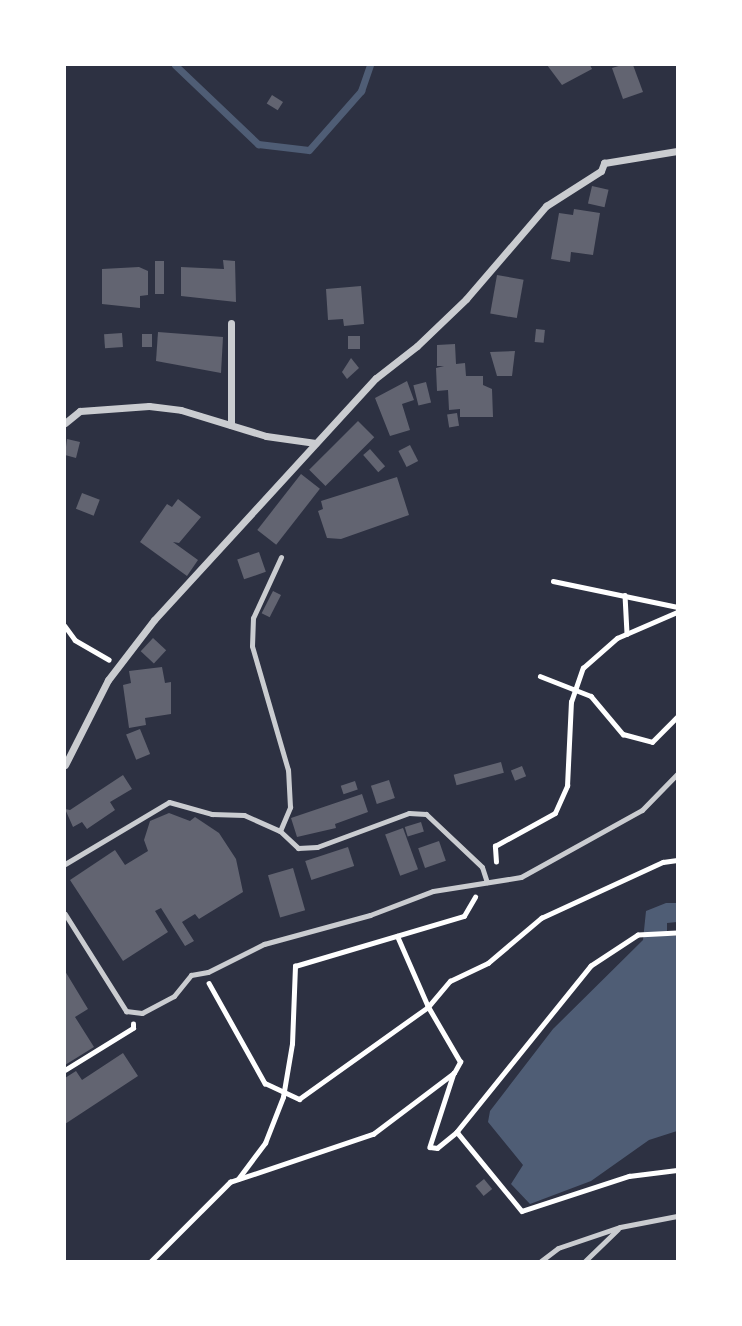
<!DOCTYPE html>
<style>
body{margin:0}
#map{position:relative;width:742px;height:1326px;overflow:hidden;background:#2d3142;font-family:"Zilla Slab",serif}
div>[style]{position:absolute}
.water>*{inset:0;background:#4f5d75}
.stream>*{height:7px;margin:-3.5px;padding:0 3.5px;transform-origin:3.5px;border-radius:3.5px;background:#4f5d75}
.building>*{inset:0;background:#626471;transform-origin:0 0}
.path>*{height:4.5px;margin:-2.25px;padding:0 2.25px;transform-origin:2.25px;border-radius:2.25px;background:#fff}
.service>*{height:5px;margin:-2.5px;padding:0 2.5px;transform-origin:2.5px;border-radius:2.5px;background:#caccd0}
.minor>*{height:7px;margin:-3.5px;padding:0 3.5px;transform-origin:3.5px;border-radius:3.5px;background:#caccd0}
span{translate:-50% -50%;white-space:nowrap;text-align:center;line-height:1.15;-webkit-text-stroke:7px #fff;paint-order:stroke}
.frame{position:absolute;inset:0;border:66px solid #fff;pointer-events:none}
</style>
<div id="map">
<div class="water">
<i style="clip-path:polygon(666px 903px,677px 903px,677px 922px,667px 923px,667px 936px,677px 936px,677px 1131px,649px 1140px,591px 1181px,530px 1204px,511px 1184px,523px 1165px,488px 1122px,490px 1111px,553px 1029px,643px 940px,646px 911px)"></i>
</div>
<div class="stream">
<i style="left:175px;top:65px;width:115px;rotate:43.6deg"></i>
<i style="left:258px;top:144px;width:51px;rotate:6.7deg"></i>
<i style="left:309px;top:150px;width:79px;rotate:-48.6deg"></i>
<i style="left:361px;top:91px;width:28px;rotate:-71deg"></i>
</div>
<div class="building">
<i style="clip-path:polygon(547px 65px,590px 65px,592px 69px,562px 85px)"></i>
<i style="clip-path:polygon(622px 65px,633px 65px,643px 92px,623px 99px,612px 68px)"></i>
<i style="left:272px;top:95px;width:13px;height:10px;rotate:32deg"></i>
<i style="left:592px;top:186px;width:17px;height:18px;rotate:13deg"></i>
<i style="clip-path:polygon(574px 209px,600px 213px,593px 255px,571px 252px,570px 262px,551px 259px,559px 213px,573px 215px)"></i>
<i style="clip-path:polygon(223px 260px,235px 261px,236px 302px,181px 296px,181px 267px,224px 269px)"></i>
<i style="left:155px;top:261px;width:9px;height:33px"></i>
<i style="clip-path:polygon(139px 267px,148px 271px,148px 295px,140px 296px,140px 308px,102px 304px,102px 269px)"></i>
<i style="left:497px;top:275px;width:27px;height:39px;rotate:10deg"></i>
<i style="clip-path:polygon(361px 286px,364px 324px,344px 326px,343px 319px,328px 320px,326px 289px)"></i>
<i style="left:536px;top:329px;width:9px;height:13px;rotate:6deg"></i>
<i style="clip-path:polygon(158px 332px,223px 337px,221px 373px,156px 361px)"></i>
<i style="left:122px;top:333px;width:14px;height:18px;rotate:86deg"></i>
<i style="left:142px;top:334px;width:10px;height:13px"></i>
<i style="left:348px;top:336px;width:12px;height:13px"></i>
<i style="clip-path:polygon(455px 344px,456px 364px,465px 363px,466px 376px,483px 376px,483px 385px,492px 389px,493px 417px,460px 417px,460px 409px,449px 410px,448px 390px,437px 391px,436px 368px,444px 366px,437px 366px,437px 345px)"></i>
<i style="clip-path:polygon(515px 351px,512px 376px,497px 376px,490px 352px)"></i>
<i style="clip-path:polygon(351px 358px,359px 368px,347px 379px,342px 372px)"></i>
<i style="clip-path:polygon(407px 381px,414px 400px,402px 404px,410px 430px,390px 436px,375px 398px)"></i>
<i style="left:426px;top:382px;width:21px;height:13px;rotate:76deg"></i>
<i style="left:457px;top:413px;width:13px;height:10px;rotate:81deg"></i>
<i style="left:358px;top:421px;width:23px;height:69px;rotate:45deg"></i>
<i style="clip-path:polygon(67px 439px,80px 442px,76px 458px,65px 455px)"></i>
<i style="left:410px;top:445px;width:18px;height:13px;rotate:63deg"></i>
<i style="left:370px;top:449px;width:23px;height:9px;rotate:49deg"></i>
<i style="left:301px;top:474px;width:24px;height:71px;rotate:38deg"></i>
<i style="clip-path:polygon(397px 477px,409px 515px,341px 539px,327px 538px,318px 511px,323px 509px,321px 501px)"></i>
<i style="left:82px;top:493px;width:19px;height:17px;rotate:21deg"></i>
<i style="clip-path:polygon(178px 499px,201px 517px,179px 543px,173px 542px,198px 560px,187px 576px,140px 542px,167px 504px,172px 507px)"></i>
<i style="left:259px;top:552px;width:21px;height:23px;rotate:71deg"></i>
<i style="left:273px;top:591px;width:9px;height:25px;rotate:27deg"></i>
<i style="left:153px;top:638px;width:18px;height:18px;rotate:43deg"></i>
<i style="clip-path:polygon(162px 667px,165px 683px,171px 682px,171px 714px,145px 718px,146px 725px,129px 728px,123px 685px,131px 683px,129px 671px)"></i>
<i style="left:140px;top:729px;width:27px;height:15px;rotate:68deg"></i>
<i style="left:501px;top:762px;width:11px;height:49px;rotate:75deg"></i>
<i style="left:522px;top:766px;width:11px;height:12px;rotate:68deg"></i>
<i style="clip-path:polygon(123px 775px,132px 789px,110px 802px,115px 810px,87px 829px,82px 822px,73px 827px,65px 809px,70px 810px)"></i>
<i style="left:389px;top:780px;width:19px;height:19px;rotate:72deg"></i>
<i style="left:355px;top:781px;width:9px;height:15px;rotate:72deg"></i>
<i style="clip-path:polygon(362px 794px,368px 812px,335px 824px,336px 828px,297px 837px,291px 818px)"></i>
<i style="clip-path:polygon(169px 813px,190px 821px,195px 817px,219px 833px,236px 859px,243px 892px,199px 919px,195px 914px,182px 922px,194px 941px,185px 946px,161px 908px,155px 911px,168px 932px,123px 961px,70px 880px,115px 850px,125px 865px,148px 851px,144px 840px,150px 821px)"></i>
<i style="left:421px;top:822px;width:10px;height:17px;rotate:73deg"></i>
<i style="left:403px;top:828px;width:44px;height:19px;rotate:70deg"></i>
<i style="left:439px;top:841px;width:21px;height:22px;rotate:71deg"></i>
<i style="left:348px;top:847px;width:20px;height:45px;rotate:72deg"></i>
<i style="left:293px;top:868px;width:44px;height:26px;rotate:74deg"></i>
<i style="clip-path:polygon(65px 971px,88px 1009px,75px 1017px,94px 1047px,65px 1065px)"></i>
<i style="clip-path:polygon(123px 1053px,138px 1076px,65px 1124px,65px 1078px,76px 1071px,82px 1080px)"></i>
<i style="left:484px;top:1179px;width:13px;height:11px;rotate:51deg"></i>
</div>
<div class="path">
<i style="left:553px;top:581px;width:127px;rotate:11.8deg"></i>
<i style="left:625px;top:595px;width:39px;rotate:87deg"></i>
<i style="left:65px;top:626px;width:17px;rotate:54deg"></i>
<i style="left:75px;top:640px;width:39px;rotate:30deg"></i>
<i style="left:540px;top:676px;width:55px;rotate:21.4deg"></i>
<i style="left:591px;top:696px;width:50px;rotate:49.9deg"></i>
<i style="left:623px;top:734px;width:30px;rotate:15deg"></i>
<i style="left:652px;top:742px;width:35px;rotate:-45deg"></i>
<i style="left:496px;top:862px;width:16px;rotate:-94deg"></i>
<i style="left:495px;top:846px;width:68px;rotate:-28.8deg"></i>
<i style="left:555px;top:813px;width:30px;rotate:-66deg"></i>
<i style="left:567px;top:786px;width:84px;rotate:-87.3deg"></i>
<i style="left:571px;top:702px;width:36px;rotate:-71deg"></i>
<i style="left:583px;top:668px;width:45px;rotate:-41.4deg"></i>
<i style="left:617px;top:638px;width:65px;rotate:-23.4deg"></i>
<i style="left:677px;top:933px;width:39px;rotate:177deg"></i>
<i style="left:638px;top:935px;width:56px;rotate:146.6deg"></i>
<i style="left:591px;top:966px;width:213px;rotate:128.9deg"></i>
<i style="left:457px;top:1132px;width:102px;rotate:50.6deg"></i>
<i style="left:522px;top:1211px;width:113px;rotate:-18.1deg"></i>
<i style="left:629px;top:1176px;width:48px;rotate:-7.1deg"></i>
<i style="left:209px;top:983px;width:115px;rotate:60.8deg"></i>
<i style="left:265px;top:1083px;width:38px;rotate:25deg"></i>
<i style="left:299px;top:1099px;width:158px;rotate:-35.5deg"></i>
<i style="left:428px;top:1007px;width:77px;rotate:-113.6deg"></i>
<i style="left:65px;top:1070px;width:80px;rotate:-31.7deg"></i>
<i style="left:133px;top:1028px;width:4px;rotate:-90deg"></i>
<i style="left:454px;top:1073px;width:13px;rotate:-61deg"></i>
<i style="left:460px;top:1062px;width:64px;rotate:-120.2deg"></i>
<i style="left:428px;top:1007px;width:34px;rotate:-50deg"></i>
<i style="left:450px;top:981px;width:42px;rotate:-25.3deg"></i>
<i style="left:488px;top:963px;width:70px;rotate:-40.3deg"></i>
<i style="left:541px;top:918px;width:134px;rotate:-24.7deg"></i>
<i style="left:663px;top:862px;width:14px;rotate:-8deg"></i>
<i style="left:238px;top:1179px;width:45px;rotate:-53.1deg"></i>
<i style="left:265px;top:1143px;width:49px;rotate:-68.6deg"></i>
<i style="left:283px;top:1097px;width:54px;rotate:-80.4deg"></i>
<i style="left:292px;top:1044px;width:78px;rotate:-87.8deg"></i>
<i style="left:295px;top:966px;width:176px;rotate:-16.5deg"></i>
<i style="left:464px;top:916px;width:22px;rotate:-60deg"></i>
<i style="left:151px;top:1261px;width:112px;rotate:-45deg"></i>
<i style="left:230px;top:1182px;width:151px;rotate:-18.6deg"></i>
<i style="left:373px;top:1134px;width:101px;rotate:-37deg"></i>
<i style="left:454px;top:1073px;width:78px;rotate:108deg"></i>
<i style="left:430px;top:1147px;width:7px;rotate:8deg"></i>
<i style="left:437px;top:1148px;width:26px;rotate:-39deg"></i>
</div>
<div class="service">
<i style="left:280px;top:831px;width:26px;rotate:-67deg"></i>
<i style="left:290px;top:807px;width:37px;rotate:-93deg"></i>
<i style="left:288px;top:770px;width:129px;rotate:-106.2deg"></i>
<i style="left:252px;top:646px;width:28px;rotate:-88deg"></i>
<i style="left:253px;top:618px;width:67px;rotate:-65.3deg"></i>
<i style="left:65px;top:864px;width:121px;rotate:-30.8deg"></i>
<i style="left:169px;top:802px;width:45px;rotate:15.6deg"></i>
<i style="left:212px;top:814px;width:32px;rotate:2deg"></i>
<i style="left:244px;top:815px;width:39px;rotate:24deg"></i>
<i style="left:280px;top:831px;width:25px;rotate:43deg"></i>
<i style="left:298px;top:848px;width:19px;rotate:-3deg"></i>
<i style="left:317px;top:847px;width:98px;rotate:-20.3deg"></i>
<i style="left:409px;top:813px;width:17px;rotate:3deg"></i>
<i style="left:426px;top:814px;width:77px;rotate:43.4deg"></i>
<i style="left:482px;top:867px;width:16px;rotate:72deg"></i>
<i style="left:65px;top:914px;width:115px;rotate:57.8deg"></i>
<i style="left:126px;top:1011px;width:16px;rotate:7deg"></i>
<i style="left:142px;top:1013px;width:36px;rotate:-28deg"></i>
<i style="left:174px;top:996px;width:27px;rotate:-51deg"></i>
<i style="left:191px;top:975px;width:17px;rotate:-10deg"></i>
<i style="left:208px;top:972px;width:63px;rotate:-26.6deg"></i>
<i style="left:264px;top:944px;width:110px;rotate:-15.3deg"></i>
<i style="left:370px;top:915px;width:67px;rotate:-20.9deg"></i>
<i style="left:433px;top:891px;width:89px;rotate:-9deg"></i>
<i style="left:521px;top:877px;width:138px;rotate:-29deg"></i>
<i style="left:642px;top:810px;width:50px;rotate:-45.8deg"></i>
<i style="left:541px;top:1261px;width:21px;rotate:-37deg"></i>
<i style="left:558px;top:1248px;width:65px;rotate:-18.7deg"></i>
<i style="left:620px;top:1227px;width:58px;rotate:-10.9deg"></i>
<i style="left:585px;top:1261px;width:46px;rotate:-44.1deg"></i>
</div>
<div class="minor">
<i style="left:65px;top:423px;width:19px;rotate:-39deg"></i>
<i style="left:80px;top:411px;width:69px;rotate:-4.1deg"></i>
<i style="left:149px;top:406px;width:32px;rotate:7deg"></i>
<i style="left:181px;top:410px;width:89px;rotate:17deg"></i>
<i style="left:266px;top:436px;width:50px;rotate:8deg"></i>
<i style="left:231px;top:425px;width:102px;rotate:-90deg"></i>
<i style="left:65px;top:765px;width:95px;rotate:-63.2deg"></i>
<i style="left:108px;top:680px;width:76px;rotate:-52.5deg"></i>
<i style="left:154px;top:620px;width:328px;rotate:-47.5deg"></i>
<i style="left:376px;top:378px;width:52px;rotate:-38deg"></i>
<i style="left:417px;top:346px;width:68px;rotate:-43.8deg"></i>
<i style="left:466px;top:299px;width:123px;rotate:-49.3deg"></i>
<i style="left:546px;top:206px;width:65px;rotate:-32.5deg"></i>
<i style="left:601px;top:171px;width:9px;rotate:-69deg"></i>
<i style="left:604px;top:163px;width:74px;rotate:-9.3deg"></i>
</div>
<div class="frame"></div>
</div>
